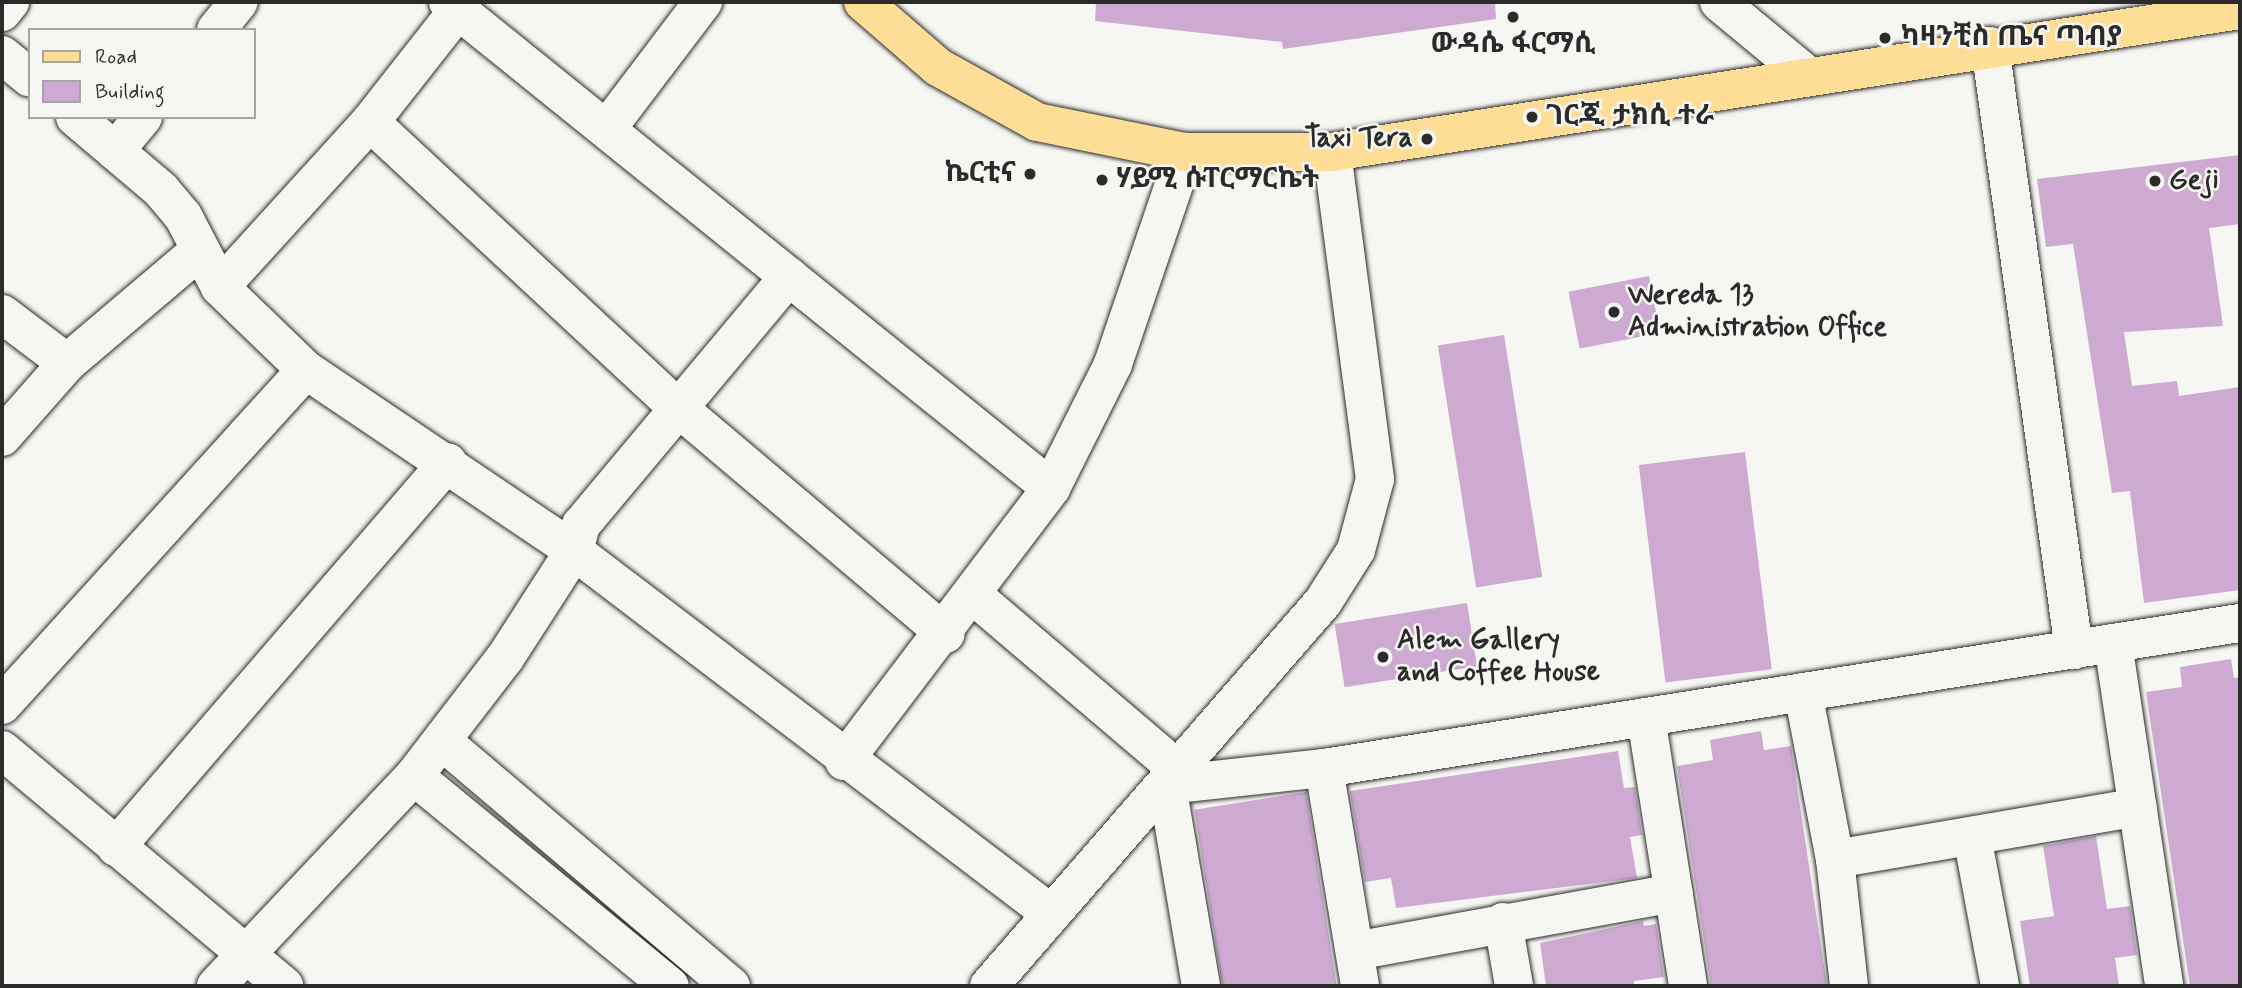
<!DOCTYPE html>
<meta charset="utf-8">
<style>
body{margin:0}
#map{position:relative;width:2242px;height:988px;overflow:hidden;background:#f6f6f2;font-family:Mynerve,"Noto Sans Ethiopic",sans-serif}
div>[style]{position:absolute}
.building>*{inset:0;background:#ceaad3;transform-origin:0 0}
.roads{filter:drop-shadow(0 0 2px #2b2b2b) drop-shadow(0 0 2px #2b2b2b)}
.minor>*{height:38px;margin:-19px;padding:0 19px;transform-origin:19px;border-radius:19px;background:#f6f6f2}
.tertiary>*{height:38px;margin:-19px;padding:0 19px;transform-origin:19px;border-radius:19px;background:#f6f6f2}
.primary>*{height:38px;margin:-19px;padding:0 19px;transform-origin:19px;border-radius:19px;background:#fede96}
.dots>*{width:19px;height:19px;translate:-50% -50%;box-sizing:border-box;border:4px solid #f6f6f2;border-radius:50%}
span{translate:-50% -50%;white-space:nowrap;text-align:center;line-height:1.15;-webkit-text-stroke:5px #f6f6f2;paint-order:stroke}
.poi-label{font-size:28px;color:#2b2b2b;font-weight:700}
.left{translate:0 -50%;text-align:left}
.right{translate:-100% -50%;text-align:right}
.frame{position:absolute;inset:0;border:4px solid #2b2b2b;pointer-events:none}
.legend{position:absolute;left:28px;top:28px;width:228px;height:91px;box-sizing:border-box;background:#f6f6f2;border:2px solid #a5a5a2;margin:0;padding:9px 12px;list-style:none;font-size:21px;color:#2b2b2b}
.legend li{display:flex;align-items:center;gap:14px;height:35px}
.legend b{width:35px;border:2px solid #a5a5a2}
</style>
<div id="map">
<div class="building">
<i style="clip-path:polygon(1096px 2px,1495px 2px,1496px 19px,1283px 49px,1282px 42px,1095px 21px)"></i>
<i style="clip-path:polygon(2240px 155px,2240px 224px,2209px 228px,2223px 326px,2124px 332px,2132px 386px,2177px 381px,2179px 396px,2240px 387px,2240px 590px,2144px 603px,2130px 491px,2112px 493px,2073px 244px,2046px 247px,2037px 179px)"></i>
<i style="left:1649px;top:276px;width:58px;height:82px;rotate:79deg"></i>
<i style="left:1504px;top:335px;width:245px;height:67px;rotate:81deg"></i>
<i style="left:1745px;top:452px;width:219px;height:107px;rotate:83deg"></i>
<i style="left:1467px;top:603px;width:64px;height:134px;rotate:81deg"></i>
<i style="clip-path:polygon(2231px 659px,2234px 678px,2240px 677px,2240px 986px,2190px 986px,2146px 692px,2182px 687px,2180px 667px)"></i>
<i style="clip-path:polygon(1761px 731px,1764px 750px,1791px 746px,1827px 986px,1711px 986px,1677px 766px,1713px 760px,1710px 740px)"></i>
<i style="clip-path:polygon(1618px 751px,1624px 788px,1635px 787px,1642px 835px,1630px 837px,1637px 878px,1396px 908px,1391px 878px,1365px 882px,1350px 791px)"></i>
<i style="left:1306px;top:792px;width:196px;height:113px;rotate:81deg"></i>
<i style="clip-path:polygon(2096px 836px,2107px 909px,2130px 906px,2137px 955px,2115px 958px,2119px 986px,2030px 986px,2020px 921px,2054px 916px,2043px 846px)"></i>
<i style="clip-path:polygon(1643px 921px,1644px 926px,1656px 924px,1664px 977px,1634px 981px,1634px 986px,1546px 986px,1540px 943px)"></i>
</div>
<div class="roads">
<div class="minor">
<i style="left:448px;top:2px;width:774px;rotate:38.87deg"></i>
<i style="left:1719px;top:2px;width:114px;rotate:39.7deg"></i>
<i style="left:2px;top:12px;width:13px;rotate:-51deg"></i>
<i style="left:216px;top:30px;width:36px;rotate:-51deg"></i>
<i style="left:1990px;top:46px;width:610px;rotate:82.08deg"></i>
<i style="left:2px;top:55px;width:36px;rotate:39deg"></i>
<i style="left:75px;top:117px;width:113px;rotate:40.3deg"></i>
<i style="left:161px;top:190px;width:34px;rotate:50deg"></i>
<i style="left:183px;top:216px;width:80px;rotate:62.5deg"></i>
<i style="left:220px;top:287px;width:120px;rotate:44deg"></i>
<i style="left:306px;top:370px;width:323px;rotate:34deg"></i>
<i style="left:574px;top:551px;width:598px;rotate:37.25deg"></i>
<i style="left:370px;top:122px;width:417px;rotate:42.9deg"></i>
<i style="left:676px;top:406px;width:353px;rotate:40.2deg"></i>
<i style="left:609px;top:126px;width:156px;rotate:-52.8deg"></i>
<i style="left:115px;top:151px;width:44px;rotate:-50.5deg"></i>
<i style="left:220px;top:287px;width:223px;rotate:-47.7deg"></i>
<i style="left:370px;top:122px;width:142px;rotate:-51.8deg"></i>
<i style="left:2px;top:314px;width:81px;rotate:37deg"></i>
<i style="left:2px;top:437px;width:98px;rotate:-48.7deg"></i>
<i style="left:67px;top:363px;width:172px;rotate:-40.3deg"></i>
<i style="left:974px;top:596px;width:264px;rotate:40.4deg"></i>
<i style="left:2113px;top:643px;width:347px;rotate:81.5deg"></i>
<i style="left:1803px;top:692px;width:170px;rotate:79.2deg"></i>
<i style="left:1835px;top:859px;width:128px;rotate:83.7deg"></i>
<i style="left:2px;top:705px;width:452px;rotate:-47.8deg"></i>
<i style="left:1646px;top:717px;width:272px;rotate:81.1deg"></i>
<i style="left:442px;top:741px;width:379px;rotate:40.3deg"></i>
<i style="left:2px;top:750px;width:368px;rotate:39.9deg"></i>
<i style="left:844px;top:761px;width:343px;rotate:-52.8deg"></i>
<i style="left:1051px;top:488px;width:139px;rotate:-63.4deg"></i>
<i style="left:1113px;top:364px;width:224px;rotate:-71.2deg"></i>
<i style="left:1324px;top:768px;width:221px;rotate:80.6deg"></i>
<i style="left:414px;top:776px;width:331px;rotate:39.4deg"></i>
<i style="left:1972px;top:836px;width:153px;rotate:79.4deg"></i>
<i style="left:116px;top:847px;width:508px;rotate:-49.23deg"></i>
<i style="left:1835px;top:859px;width:307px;rotate:-9.7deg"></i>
<i style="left:1503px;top:922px;width:65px;rotate:80.2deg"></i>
<i style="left:1355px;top:951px;width:324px;rotate:-10.3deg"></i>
<i style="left:216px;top:986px;width:289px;rotate:-46.7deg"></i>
<i style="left:414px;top:776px;width:149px;rotate:-52.4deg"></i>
<i style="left:505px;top:658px;width:127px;rotate:-57.2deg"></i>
<i style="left:574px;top:551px;width:27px;rotate:-75deg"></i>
<i style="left:581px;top:525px;width:324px;rotate:-50.1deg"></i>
<i style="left:1201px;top:986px;width:204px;rotate:-99.6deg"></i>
<i style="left:1167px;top:785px;width:158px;rotate:-6.2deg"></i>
<i style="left:1324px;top:768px;width:927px;rotate:-9deg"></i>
</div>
<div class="tertiary">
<i style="left:989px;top:986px;width:509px;rotate:-48.98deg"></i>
<i style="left:1323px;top:602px;width:62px;rotate:-57.6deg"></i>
<i style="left:1356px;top:550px;width:73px;rotate:-75deg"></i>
<i style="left:1375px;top:479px;width:330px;rotate:-97.5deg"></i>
</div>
<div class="primary">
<i style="left:863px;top:2px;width:99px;rotate:40.9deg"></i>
<i style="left:938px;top:67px;width:113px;rotate:29.1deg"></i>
<i style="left:1037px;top:122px;width:151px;rotate:11.5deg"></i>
<i style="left:1185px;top:152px;width:147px"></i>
<i style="left:1332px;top:152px;width:919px;rotate:-8.89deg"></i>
</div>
</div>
<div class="dots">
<i style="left:1513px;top:17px;background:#2b2b2b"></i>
<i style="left:1885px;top:38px;background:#2b2b2b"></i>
<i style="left:1532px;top:117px;background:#2b2b2b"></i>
<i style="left:1427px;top:139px;background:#2b2b2b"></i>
<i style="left:1030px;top:174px;background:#2b2b2b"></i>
<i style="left:1102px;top:180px;background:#2b2b2b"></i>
<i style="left:2155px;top:181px;background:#2b2b2b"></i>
<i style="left:1614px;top:312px;background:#2b2b2b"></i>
<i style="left:1383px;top:657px;background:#2b2b2b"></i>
</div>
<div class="poi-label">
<span class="left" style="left:1901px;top:38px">ካዛንቺስ ጤና ጣብያ</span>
<span style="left:1513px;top:45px">ውዳሴ ፋርማሲ</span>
<span class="left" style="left:1546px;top:117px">ገርጂ ታክሲ ተራ</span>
<span class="right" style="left:1413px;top:139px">Taxi Tera</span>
<span class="right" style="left:1016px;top:174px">ኬርቲና</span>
<span class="left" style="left:1116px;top:180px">ሃይሚ ሱፐርማርኬት</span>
<span class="left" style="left:2169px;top:181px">Geji</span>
<span class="left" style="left:1628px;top:312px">Wereda 13<br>Administration Office</span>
<span class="left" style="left:1397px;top:657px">Alem Gallery<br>and Coffee House</span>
</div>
<div class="frame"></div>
<ul class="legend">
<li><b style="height:9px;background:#fede96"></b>Road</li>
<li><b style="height:19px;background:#ceaad3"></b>Building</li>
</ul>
</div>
